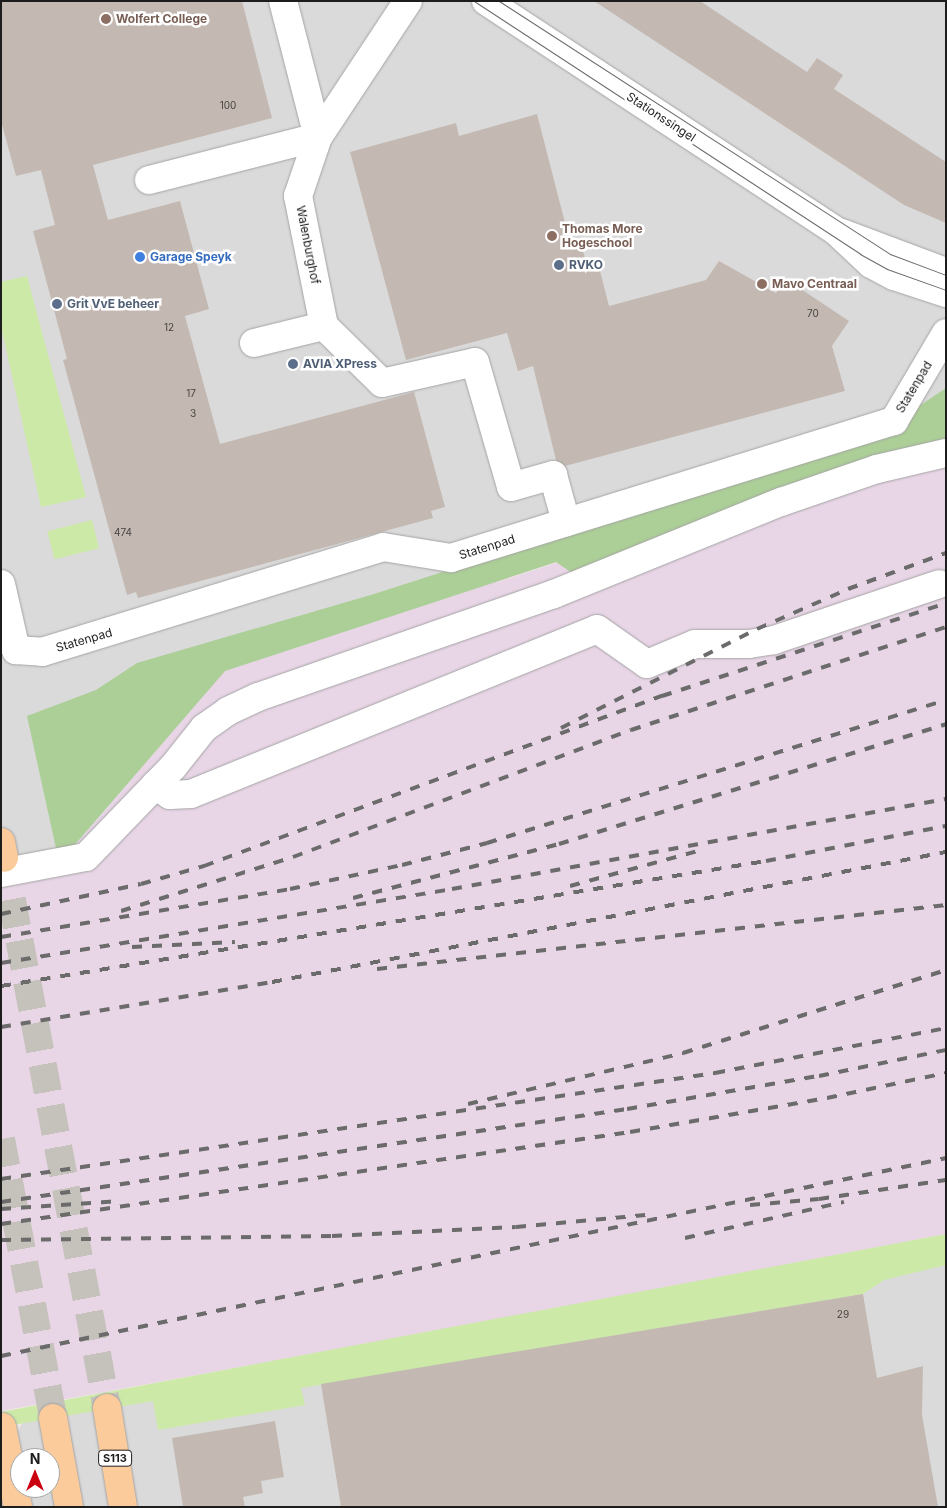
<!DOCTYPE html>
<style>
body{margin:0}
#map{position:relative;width:947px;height:1508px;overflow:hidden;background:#efeae3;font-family:Inter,sans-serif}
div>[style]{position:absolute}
.residential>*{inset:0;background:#dbdada}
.industrial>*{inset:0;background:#e8d5e6}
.grass>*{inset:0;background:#cde9a8;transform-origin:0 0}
.forest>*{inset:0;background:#acce97}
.building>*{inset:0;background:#c3b9b2}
.major-tunnel>*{height:28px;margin-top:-14px;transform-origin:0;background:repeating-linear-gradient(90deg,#c5c1bb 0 28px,transparent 0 42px)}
.roads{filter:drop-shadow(0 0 1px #a4a4a4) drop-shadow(0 0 1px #a4a4a4)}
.minor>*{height:28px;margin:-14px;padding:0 14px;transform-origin:14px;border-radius:14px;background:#fff}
.major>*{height:28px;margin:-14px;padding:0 14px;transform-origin:14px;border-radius:14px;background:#fccb9b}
.tram>*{height:1px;margin:-0.5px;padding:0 0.5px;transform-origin:0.5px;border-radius:0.5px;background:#6b6b6b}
.rail>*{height:4px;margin-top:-2px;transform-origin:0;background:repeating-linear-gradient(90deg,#6b6b6b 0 10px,transparent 0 20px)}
.dots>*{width:14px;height:14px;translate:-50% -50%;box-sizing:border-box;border:2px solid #fff;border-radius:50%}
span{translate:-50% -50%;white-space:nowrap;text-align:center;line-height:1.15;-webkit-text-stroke:5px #fff;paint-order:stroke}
.number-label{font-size:10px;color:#464442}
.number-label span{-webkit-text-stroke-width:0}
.shield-label span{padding:1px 4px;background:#fff;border:1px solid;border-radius:4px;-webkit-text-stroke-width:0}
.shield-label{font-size:11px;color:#1d1d1d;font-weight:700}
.education-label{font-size:12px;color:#785e54;font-weight:700}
.left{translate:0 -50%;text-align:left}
.street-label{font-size:12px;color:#1d1d1d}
.shop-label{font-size:12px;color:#366cbe;font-weight:700}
.service-label{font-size:12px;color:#4e5e75;font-weight:700}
.frame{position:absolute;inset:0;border:2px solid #1d1d1d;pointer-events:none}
.north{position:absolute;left:10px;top:1448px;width:50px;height:50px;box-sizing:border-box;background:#fff;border:1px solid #a5a5a5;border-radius:50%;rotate:0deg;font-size:14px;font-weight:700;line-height:20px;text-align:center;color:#1d1d1d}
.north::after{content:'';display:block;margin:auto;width:18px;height:22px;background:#cb000f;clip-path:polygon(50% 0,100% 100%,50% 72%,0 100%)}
</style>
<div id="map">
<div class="residential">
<i style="clip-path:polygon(1px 1px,946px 1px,946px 436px,499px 581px,72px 849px,1px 867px)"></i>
<i style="clip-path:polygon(evenodd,946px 1242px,946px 1507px,1px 1507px,1px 1456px,28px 1415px,946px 1242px,20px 1458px,50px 1458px,50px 1488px,20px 1488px,20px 1458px)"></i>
</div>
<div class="industrial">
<i style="clip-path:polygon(946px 436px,946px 1234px,534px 1313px,1px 1411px,1px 867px,72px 849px,225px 671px)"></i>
</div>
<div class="grass">
<i style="clip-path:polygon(27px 276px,86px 497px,41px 507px,1px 326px,1px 282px)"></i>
<i style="left:92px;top:520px;width:29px;height:46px;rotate:76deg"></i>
<i style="clip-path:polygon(946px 1234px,946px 1265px,884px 1280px,863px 1294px,301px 1388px,305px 1405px,158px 1430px,153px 1401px,1px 1427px,1px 1412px)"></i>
</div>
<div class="forest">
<i style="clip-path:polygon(946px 388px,946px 439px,870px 462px,575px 575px,556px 562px,225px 671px,71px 849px,57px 853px,27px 716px,96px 690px,137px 663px,374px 594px,882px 431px)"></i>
</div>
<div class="building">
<i style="clip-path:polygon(1px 1px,242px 1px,272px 118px,93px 165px,108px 220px,180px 201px,209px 309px,185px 316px,220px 444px,414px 392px,445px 507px,431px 511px,433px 518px,138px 598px,136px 592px,127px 595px,63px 360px,67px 359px,33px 231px,55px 225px,41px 170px,16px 176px,1px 121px)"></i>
<i style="clip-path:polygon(594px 1px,700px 1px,807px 72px,817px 58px,843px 75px,834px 89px,946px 162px,946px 223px,904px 205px)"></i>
<i style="clip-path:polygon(537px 114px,572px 250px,582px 247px,588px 270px,599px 267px,609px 306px,706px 280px,719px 261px,776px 293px,786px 279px,849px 321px,832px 346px,845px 391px,565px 466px,556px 460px,533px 366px,518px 371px,507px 333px,406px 360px,350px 152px,456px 123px,459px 136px)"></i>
<i style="clip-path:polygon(863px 1294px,877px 1378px,923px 1366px,922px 1415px,938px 1507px,341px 1507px,321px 1384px)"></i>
<i style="clip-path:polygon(275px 1421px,284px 1477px,261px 1481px,263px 1493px,243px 1497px,245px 1507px,183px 1507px,172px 1438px)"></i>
</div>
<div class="major-tunnel">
<i style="left:4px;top:858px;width:560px;rotate:79.39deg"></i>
<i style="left:1px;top:1139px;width:284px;rotate:79.4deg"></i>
</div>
<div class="roads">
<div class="minor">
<i style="left:486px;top:1px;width:419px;rotate:33.3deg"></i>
<i style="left:836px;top:231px;width:48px;rotate:43.3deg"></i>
<i style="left:871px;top:264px;width:26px;rotate:28deg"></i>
<i style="left:894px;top:276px;width:55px;rotate:18.1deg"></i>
<i style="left:149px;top:180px;width:174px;rotate:-14.3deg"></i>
<i style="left:318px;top:137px;width:163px;rotate:-56.5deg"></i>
<i style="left:842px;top:233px;width:111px;rotate:20.6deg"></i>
<i style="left:324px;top:326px;width:81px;rotate:44.5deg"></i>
<i style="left:382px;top:383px;width:95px;rotate:-12.7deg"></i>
<i style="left:475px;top:362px;width:130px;rotate:73.9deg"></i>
<i style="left:511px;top:487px;width:44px;rotate:-15.9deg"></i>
<i style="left:553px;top:475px;width:49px;rotate:74.5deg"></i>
<i style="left:254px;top:343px;width:72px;rotate:-13.7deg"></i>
<i style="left:324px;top:326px;width:133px;rotate:-101.3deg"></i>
<i style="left:298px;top:196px;width:62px;rotate:-71.3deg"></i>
<i style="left:318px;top:137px;width:140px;rotate:-104.4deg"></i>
<i style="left:1px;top:584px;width:68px;rotate:77.2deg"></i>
<i style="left:16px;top:650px;width:26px;rotate:4deg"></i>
<i style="left:42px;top:652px;width:357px;rotate:-17.1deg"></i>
<i style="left:383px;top:547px;width:69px;rotate:9.2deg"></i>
<i style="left:451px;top:558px;width:464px;rotate:-17.2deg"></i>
<i style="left:894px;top:421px;width:102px;rotate:-59.4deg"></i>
<i style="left:155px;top:785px;width:18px;rotate:34deg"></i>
<i style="left:170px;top:795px;width:21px;rotate:-3deg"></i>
<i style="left:191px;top:794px;width:438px;rotate:-22.1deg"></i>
<i style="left:597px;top:629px;width:61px;rotate:35deg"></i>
<i style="left:647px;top:664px;width:52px;rotate:-22.6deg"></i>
<i style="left:695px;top:644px;width:54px"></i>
<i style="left:749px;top:644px;width:25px;rotate:-9deg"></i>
<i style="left:774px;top:640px;width:174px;rotate:-18.7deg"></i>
<i style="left:1px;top:873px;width:86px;rotate:-10.7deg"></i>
<i style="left:86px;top:857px;width:125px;rotate:-46deg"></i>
<i style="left:173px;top:767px;width:50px;rotate:-51.5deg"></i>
<i style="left:204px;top:728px;width:29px;rotate:-35deg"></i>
<i style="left:228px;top:711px;width:33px;rotate:-25deg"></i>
<i style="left:258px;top:697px;width:313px;rotate:-19.2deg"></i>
<i style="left:554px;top:594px;width:245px;rotate:-22.1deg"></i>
<i style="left:781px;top:502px;width:102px;rotate:-19deg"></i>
<i style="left:877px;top:469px;width:71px;rotate:-13.1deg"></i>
</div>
<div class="major">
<i style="left:1px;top:842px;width:16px;rotate:79deg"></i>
<i style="left:107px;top:1408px;width:100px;rotate:80.8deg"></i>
<i style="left:53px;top:1418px;width:90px;rotate:79.8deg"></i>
<i style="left:2px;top:1427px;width:82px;rotate:78.7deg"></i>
</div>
</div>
<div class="tram">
<i style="left:474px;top:1px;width:462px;rotate:33.2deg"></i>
<i style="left:860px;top:254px;width:31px;rotate:29deg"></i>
<i style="left:887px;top:269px;width:63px;rotate:19.6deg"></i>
<i style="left:499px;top:1px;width:466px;rotate:32.9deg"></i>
<i style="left:890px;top:254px;width:60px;rotate:20.6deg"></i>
</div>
<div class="rail">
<i style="left:561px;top:728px;width:220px;rotate:-26.8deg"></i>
<i style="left:757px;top:629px;width:99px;rotate:-23.7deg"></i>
<i style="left:848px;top:589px;width:104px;rotate:-20.2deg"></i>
<i style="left:570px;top:886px;width:133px;rotate:-15.3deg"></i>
<i style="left:353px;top:898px;width:213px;rotate:-14.7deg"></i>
<i style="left:559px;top:844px;width:405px;rotate:-17.2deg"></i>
<i style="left:121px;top:911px;width:180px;rotate:-17.4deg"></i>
<i style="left:293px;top:857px;width:361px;rotate:-20.6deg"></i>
<i style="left:631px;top:730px;width:331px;rotate:-18.1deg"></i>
<i style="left:1px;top:914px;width:143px;rotate:-12.1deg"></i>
<i style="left:141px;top:884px;width:66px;rotate:-15.9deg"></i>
<i style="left:204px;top:866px;width:489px;rotate:-20.4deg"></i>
<i style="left:662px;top:696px;width:299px;rotate:-18.1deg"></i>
<i style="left:1px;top:937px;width:293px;rotate:-9.4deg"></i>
<i style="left:290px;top:889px;width:115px;rotate:-12.1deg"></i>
<i style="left:402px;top:865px;width:88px;rotate:-14.5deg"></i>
<i style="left:487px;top:843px;width:481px;rotate:-17.3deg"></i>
<i style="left:132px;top:947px;width:103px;rotate:-2.8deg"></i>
<i style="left:1px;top:963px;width:457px;rotate:-9.3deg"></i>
<i style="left:452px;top:889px;width:502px;rotate:-10.33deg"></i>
<i style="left:377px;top:969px;width:573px;rotate:-6.42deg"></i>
<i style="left:1px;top:986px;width:775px;rotate:-9.28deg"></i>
<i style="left:766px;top:861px;width:183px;rotate:-11deg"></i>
<i style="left:1px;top:1027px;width:275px;rotate:-9.4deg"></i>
<i style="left:272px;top:982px;width:686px;rotate:-10.92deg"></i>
<i style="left:468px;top:1104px;width:221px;rotate:-13.3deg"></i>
<i style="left:683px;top:1053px;width:276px;rotate:-17.5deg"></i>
<i style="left:1px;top:1179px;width:722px;rotate:-8.44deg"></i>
<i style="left:715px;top:1073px;width:235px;rotate:-11deg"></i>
<i style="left:1px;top:1202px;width:633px;rotate:-8.45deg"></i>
<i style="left:627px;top:1109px;width:195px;rotate:-9.8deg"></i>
<i style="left:819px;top:1076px;width:130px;rotate:-11.6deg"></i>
<i style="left:750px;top:1205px;width:69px;rotate:-5deg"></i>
<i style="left:819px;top:1199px;width:128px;rotate:-8.5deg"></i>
<i style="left:1px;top:1209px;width:120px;rotate:-3.8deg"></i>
<i style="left:1px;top:1224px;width:636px;rotate:-8.32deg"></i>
<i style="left:630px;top:1132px;width:200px;rotate:-9.8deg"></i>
<i style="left:827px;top:1098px;width:122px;rotate:-11.9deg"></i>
<i style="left:685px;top:1238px;width:163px;rotate:-12.8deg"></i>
<i style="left:1px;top:1240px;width:331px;rotate:-0.7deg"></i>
<i style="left:332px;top:1236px;width:184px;rotate:-2.8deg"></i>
<i style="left:516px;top:1227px;width:130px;rotate:-5.3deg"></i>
<i style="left:1px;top:1356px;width:966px;rotate:-11.83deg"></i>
</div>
<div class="dots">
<i style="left:106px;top:19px;background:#8d6e63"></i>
<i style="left:552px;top:236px;background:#8d6e63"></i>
<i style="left:140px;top:257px;background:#3f7fe0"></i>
<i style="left:559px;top:265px;background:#5c6f8a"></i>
<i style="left:762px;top:284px;background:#8d6e63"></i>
<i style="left:57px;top:304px;background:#5c6f8a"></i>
<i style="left:293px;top:364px;background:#5c6f8a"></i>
</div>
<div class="number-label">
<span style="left:228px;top:106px">100</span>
<span style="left:813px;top:314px">70</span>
<span style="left:169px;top:328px">12</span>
<span style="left:191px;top:394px">17</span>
<span style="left:193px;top:414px">3</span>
<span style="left:123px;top:533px">474</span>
<span style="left:843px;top:1315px">29</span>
</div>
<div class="shield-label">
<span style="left:115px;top:1458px">S113</span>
</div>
<div class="education-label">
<span class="left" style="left:116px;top:19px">Wolfert College</span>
<span class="left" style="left:562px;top:236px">Thomas More<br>Hogeschool</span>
<span class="left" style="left:772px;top:284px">Mavo Centraal</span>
</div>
<div class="street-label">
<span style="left:661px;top:117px;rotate:33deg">Stationssingel</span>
<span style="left:308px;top:245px;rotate:79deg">Walenburghof</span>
<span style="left:914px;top:387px;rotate:-59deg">Statenpad</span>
<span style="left:487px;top:547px;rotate:-17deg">Statenpad</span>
<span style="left:84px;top:640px;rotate:-16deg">Statenpad</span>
</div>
<div class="shop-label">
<span class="left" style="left:150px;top:257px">Garage Speyk</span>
</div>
<div class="service-label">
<span class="left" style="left:569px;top:265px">RVKO</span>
<span class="left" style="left:67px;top:304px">Grit VvE beheer</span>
<span class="left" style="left:303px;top:364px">AVIA XPress</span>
</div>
<div class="frame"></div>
<div class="north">N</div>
</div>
